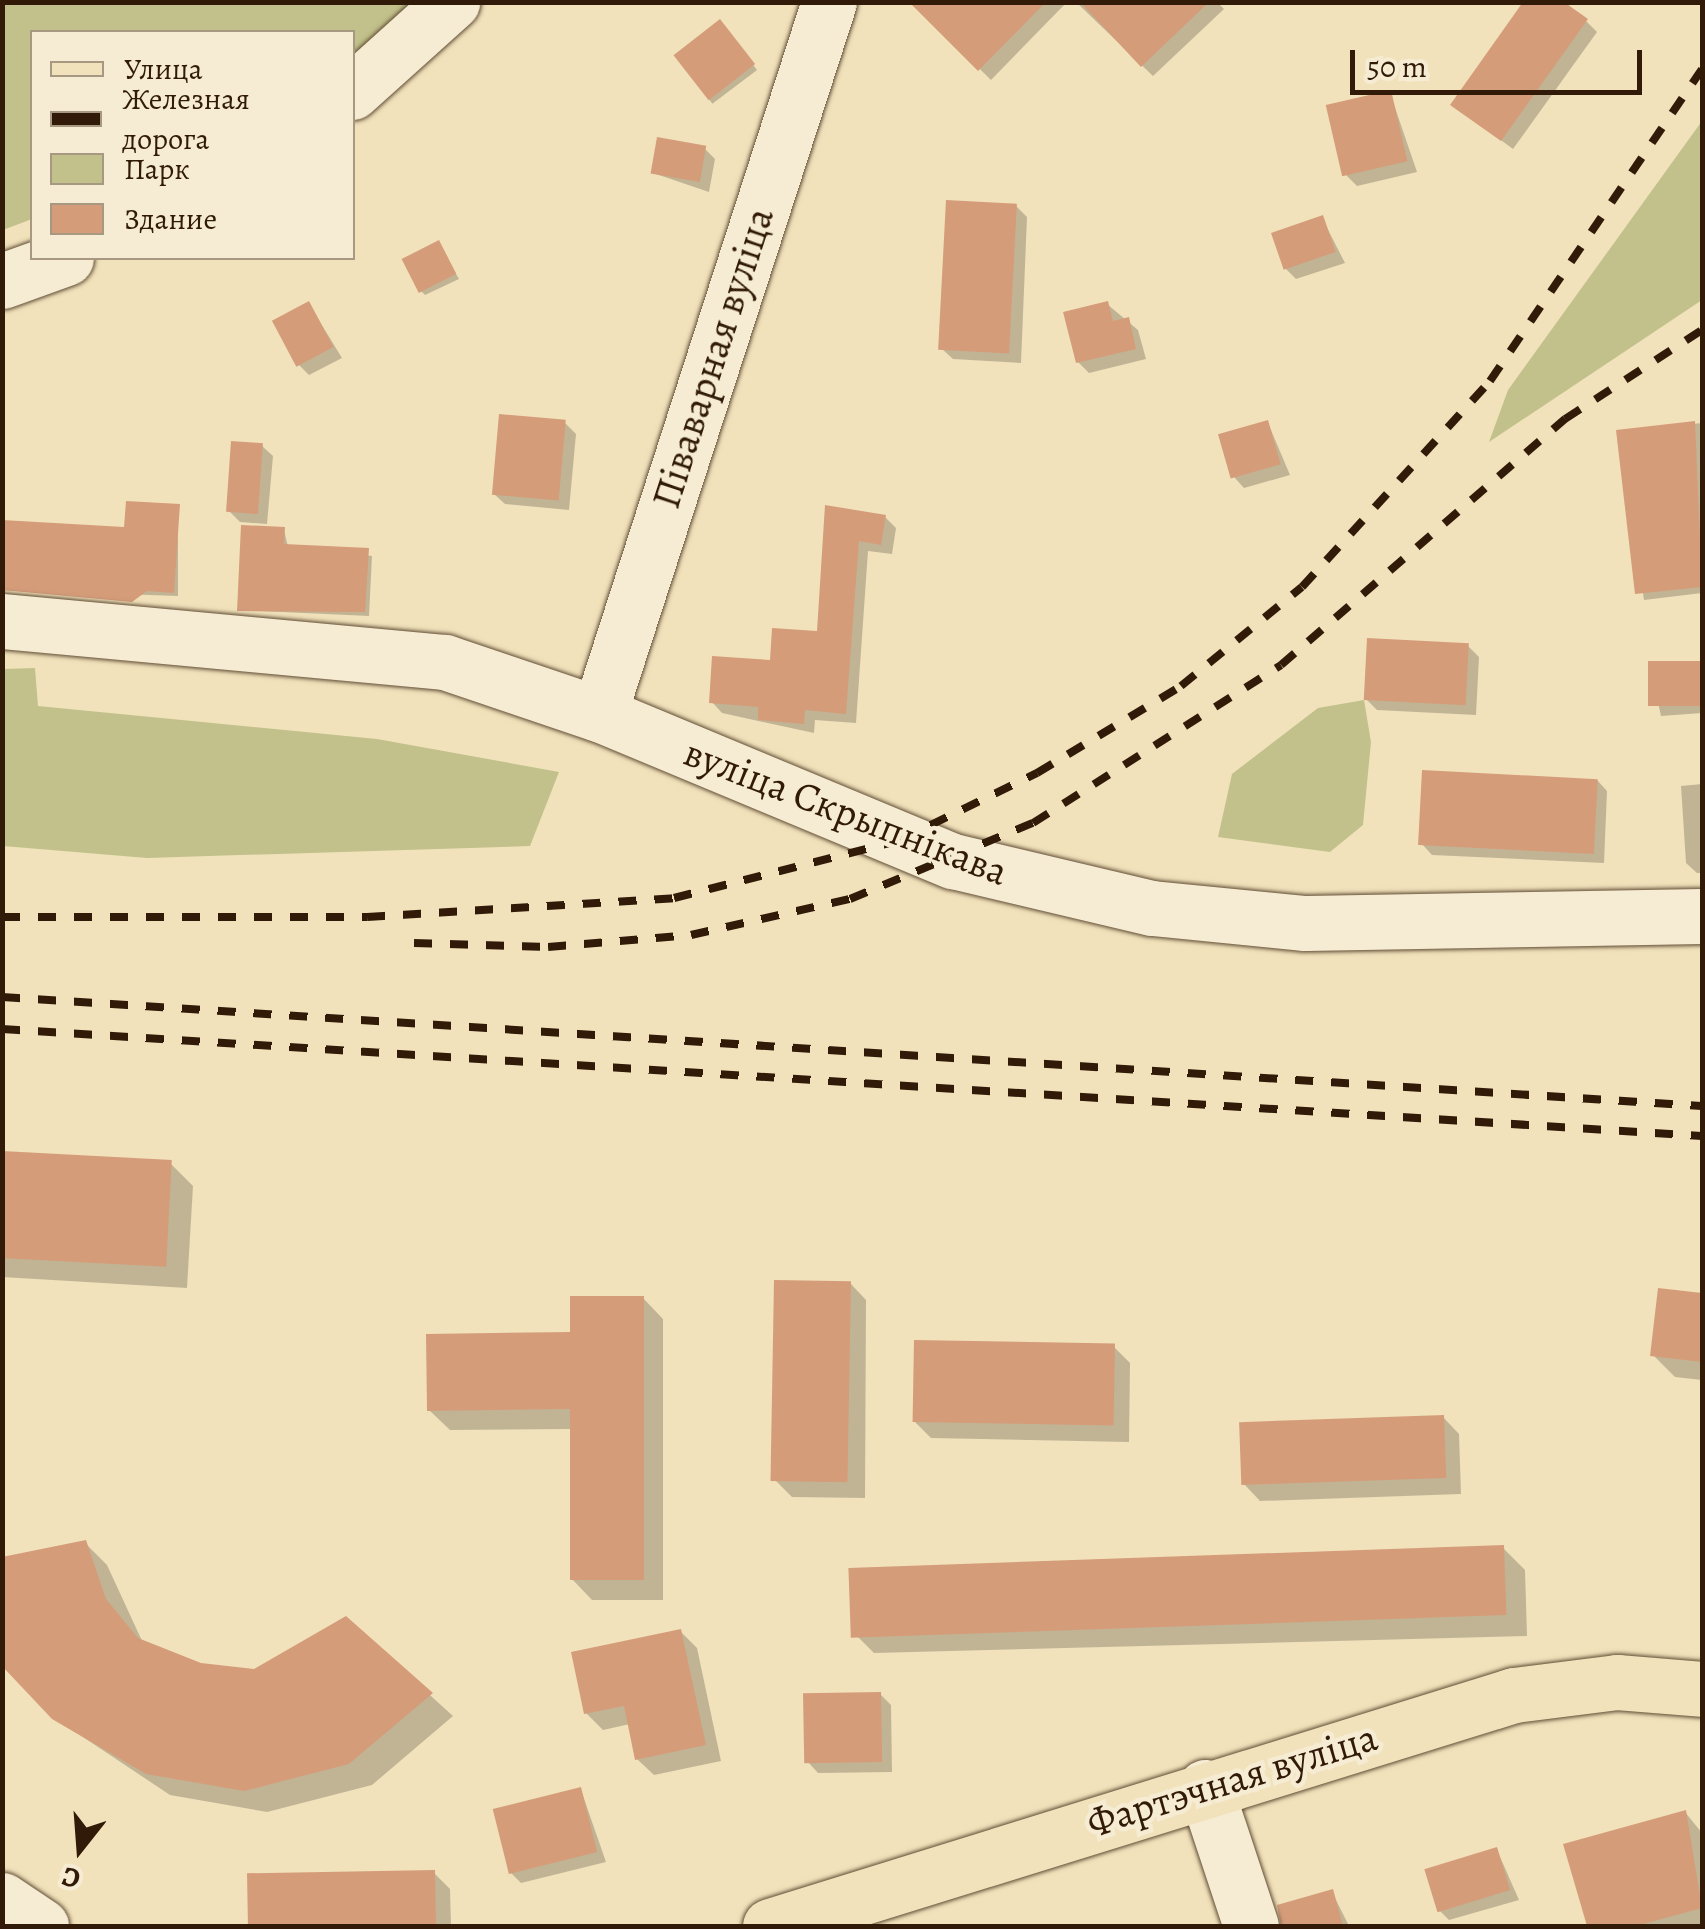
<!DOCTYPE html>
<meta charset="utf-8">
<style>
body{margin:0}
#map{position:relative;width:1705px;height:1929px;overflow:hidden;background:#f1e2bb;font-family:Alegreya,serif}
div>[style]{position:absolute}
.green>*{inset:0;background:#c2c18b}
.shadow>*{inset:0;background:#0003;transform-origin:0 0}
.building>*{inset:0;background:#d59c7a;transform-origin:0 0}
.roads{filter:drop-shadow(0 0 2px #614d35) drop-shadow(0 0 2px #614d35)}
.minor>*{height:55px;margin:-27.5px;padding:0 27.5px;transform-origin:27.5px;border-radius:27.5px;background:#f6ecd3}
.major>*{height:55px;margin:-27.5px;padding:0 27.5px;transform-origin:27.5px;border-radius:27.5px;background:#f1e2bb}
.rail>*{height:8px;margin-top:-4px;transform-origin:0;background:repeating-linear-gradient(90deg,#311b08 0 18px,transparent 0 36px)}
span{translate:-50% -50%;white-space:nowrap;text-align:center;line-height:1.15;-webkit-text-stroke:9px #f6ecd3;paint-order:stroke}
.street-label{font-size:40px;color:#311b08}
.frame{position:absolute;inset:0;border:5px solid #311b08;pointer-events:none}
.legend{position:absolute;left:30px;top:30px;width:325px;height:230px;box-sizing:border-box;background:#f6ecd3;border:2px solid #a79882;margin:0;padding:12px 18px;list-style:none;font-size:30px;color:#311b08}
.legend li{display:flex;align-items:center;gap:20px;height:50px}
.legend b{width:50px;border:2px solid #a79882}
.north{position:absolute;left:30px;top:1799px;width:100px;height:100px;-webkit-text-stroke:8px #f6ecd3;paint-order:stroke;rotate:197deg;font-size:28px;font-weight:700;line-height:40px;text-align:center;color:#311b08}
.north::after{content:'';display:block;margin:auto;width:35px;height:45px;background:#311b08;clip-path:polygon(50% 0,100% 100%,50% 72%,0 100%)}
.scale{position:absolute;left:1350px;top:50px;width:292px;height:45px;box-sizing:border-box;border:5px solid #311b08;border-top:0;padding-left:12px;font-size:30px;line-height:35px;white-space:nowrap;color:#311b08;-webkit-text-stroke:8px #f6ecd3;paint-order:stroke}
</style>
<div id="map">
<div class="green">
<i style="clip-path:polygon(2px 3px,429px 3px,353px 73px,352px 32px,32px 32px,32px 219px,3px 230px)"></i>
<i style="clip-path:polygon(1702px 121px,1702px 300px,1489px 442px,1508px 390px)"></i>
<i style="clip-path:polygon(35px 668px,38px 706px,377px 739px,559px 772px,530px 846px,147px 858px,3px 846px,3px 669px)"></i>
<i style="clip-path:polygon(1364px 700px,1371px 742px,1363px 825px,1330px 852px,1218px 837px,1232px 774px,1318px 708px)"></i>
</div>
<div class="shadow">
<i style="clip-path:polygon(957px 2px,1067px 2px,991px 80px,916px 6px)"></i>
<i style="clip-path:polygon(1076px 2px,1217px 2px,1224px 9px,1153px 76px)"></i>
<i style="clip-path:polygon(1586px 21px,1597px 32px,1513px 149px,1453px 105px)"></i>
<i style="left:724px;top:26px;width:55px;height:56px;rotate:53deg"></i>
<i style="clip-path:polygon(1390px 93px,1417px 172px,1357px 186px,1346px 175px)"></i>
<i style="clip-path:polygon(704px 148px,715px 159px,709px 192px,653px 173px)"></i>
<i style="clip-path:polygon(1016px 206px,1027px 217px,1021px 363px,953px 359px,942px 349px)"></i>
<i style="clip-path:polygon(1322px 218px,1345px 263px,1296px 279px,1286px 269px)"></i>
<i style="clip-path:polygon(438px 243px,459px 279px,425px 295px,421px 291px)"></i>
<i style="clip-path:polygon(309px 304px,342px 358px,309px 375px,298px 364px)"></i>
<i style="clip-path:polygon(1107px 304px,1138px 330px,1146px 359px,1089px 373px,1078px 362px)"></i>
<i style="clip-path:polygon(565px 423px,576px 434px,569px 510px,505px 504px,494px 494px)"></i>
<i style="clip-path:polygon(1268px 423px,1290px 475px,1244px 488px,1234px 477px)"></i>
<i style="clip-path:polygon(1702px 423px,1702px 593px,1644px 600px,1618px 432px)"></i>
<i style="clip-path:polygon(262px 446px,273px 456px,267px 524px,240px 522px,229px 511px)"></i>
<i style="clip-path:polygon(178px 507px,178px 596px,3px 590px,127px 530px)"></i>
<i style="clip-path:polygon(827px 508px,885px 517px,896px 528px,892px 554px,868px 551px,856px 723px,815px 720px,814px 733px,722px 713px,712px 702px,819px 634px)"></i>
<i style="clip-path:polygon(284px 530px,288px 547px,372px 556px,369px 616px,239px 610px)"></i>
<i style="clip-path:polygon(1468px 646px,1479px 657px,1476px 715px,1377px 710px,1366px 699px)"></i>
<i style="clip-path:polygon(1702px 662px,1702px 713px,1661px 716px,1650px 667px)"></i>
<i style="clip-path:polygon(1597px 780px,1607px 791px,1604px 863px,1432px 855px,1422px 844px)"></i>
<i style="clip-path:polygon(1702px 784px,1702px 873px,1697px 873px,1686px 863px,1681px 786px)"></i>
<i style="clip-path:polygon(2px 1156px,171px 1164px,193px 1186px,187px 1288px,2px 1277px)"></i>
<i style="clip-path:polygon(850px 1283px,866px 1300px,865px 1498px,792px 1497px,775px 1480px)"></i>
<i style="clip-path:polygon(1660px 1291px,1702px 1295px,1702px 1380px,1675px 1377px,1653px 1355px)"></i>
<i style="clip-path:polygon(643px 1298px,663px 1319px,663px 1600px,592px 1600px,572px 1579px,572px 1429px,450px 1430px,429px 1410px)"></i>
<i style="clip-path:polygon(1114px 1347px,1130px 1363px,1129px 1442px,931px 1438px,914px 1421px)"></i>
<i style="clip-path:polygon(1443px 1417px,1459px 1434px,1461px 1494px,1260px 1501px,1244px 1484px)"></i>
<i style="clip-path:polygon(85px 1543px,107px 1565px,143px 1643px,201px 1665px,255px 1671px,346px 1619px,453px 1716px,372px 1785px,267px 1812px,170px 1795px,53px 1717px)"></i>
<i style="clip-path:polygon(1503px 1548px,1525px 1570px,1527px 1636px,874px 1653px,852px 1631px)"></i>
<i style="clip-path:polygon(680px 1631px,697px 1648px,721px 1761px,654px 1775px,637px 1759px,630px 1724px,603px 1730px,586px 1713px)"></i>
<i style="clip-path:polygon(880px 1694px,891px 1705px,892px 1772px,818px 1773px,808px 1762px)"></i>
<i style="clip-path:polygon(581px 1790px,606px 1862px,521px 1883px,510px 1872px)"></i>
<i style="clip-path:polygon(1685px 1812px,1702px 1833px,1702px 1926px,1589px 1926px,1566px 1846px)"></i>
<i style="clip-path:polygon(1497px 1850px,1519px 1900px,1449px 1920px,1438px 1909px)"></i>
<i style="clip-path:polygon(434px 1873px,450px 1889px,451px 1926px,250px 1926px,249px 1876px)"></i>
<i style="clip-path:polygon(1332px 1892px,1349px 1926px,1298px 1926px,1291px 1904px)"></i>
</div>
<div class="building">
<i style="clip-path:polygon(909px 2px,1046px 2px,978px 71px)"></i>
<i style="clip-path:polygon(1080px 2px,1209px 2px,1141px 67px)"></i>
<i style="clip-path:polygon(1523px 2px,1564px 2px,1588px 19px,1501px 141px,1450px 105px)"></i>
<i style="left:720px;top:19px;width:57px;height:59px;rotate:52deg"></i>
<i style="left:1391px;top:90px;width:73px;height:67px;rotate:77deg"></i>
<i style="left:657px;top:137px;width:50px;height:37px;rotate:10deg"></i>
<i style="left:946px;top:200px;width:71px;height:150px;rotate:3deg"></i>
<i style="left:1323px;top:215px;width:39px;height:55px;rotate:71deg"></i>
<i style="left:439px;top:240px;width:38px;height:42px;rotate:63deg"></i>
<i style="left:309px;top:301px;width:52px;height:42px;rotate:62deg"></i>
<i style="clip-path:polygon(1108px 301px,1113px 321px,1129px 317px,1136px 349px,1076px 363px,1063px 312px)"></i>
<i style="left:499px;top:414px;width:67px;height:81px;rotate:5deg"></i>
<i style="left:1268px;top:420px;width:46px;height:52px;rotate:74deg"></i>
<i style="clip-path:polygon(1695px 421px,1702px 587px,1635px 594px,1616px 430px)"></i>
<i style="left:231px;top:441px;width:32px;height:71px;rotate:4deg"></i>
<i style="clip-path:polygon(126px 501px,180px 504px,174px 593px,147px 591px,132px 602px,2px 590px,2px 520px,124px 527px)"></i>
<i style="clip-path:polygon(825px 505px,886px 515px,881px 545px,859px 541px,846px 714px,805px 710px,804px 724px,758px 720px,758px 707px,709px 703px,712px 656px,770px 660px,772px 628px,817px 631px)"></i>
<i style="clip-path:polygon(241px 525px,285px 527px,284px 544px,369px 548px,365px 612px,237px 611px)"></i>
<i style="left:1367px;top:638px;width:102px;height:62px;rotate:3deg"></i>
<i style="left:1702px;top:661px;width:45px;height:54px;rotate:90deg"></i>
<i style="left:1422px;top:770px;width:176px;height:75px;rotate:3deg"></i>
<i style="left:2px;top:1151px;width:170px;height:107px;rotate:3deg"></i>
<i style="left:774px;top:1280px;width:77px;height:201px;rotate:1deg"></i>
<i style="clip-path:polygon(1658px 1288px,1702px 1293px,1702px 1362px,1650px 1356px)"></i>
<i style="clip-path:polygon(570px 1296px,644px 1296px,644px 1580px,570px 1580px,570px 1409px,427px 1411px,426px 1334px,570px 1332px)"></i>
<i style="left:914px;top:1340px;width:201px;height:82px;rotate:1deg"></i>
<i style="left:1444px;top:1415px;width:63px;height:205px;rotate:88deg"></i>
<i style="clip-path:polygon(86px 1540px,106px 1599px,138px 1638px,201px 1663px,254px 1669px,346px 1616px,433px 1693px,349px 1764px,244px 1791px,146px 1774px,52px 1719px,2px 1666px,2px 1557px)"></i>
<i style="left:1504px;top:1545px;width:70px;height:656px;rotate:88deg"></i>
<i style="clip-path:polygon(681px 1629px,706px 1745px,635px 1760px,624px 1706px,584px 1714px,571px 1652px)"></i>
<i style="left:881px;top:1692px;width:70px;height:78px;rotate:89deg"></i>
<i style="left:581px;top:1787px;width:67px;height:91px;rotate:76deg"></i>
<i style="clip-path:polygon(1686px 1810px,1702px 1908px,1636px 1926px,1587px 1926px,1563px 1844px)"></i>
<i style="left:1497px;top:1847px;width:45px;height:76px;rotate:73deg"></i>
<i style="left:435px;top:1870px;width:56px;height:188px;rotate:89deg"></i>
<i style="clip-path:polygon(1333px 1889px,1343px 1926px,1281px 1926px,1277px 1905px)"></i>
</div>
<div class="roads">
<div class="minor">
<i style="left:352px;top:92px;width:135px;rotate:-42deg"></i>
<i style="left:2px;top:281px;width:68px;rotate:-19.8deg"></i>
<i style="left:2px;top:621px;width:445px;rotate:5.3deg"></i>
<i style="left:445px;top:662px;width:163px;rotate:18.7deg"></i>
<i style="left:599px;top:714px;width:383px;rotate:22.6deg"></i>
<i style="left:953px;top:861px;width:204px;rotate:13.3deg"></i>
<i style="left:1152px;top:908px;width:154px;rotate:5.6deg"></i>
<i style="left:1305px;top:923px;width:397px;rotate:-1deg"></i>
<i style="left:599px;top:714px;width:748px;rotate:-72.1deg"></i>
<i style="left:1205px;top:1787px;width:146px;rotate:71.7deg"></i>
<i style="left:2px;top:1900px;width:47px;rotate:33.7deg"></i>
</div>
<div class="major">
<i style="left:770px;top:1926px;width:779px;rotate:-17.25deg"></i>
<i style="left:1514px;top:1695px;width:104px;rotate:-7.2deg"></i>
<i style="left:1617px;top:1682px;width:85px;rotate:4.7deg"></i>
</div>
</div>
<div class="rail">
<i style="left:2px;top:917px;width:365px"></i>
<i style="left:367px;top:917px;width:308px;rotate:-3.5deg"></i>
<i style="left:674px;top:898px;width:231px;rotate:-14.3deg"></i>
<i style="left:898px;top:841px;width:155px;rotate:-26.1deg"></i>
<i style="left:1037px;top:773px;width:168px;rotate:-31.1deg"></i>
<i style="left:1181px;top:686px;width:156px;rotate:-39.3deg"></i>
<i style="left:1302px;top:587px;width:279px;rotate:-47.6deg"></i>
<i style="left:1490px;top:381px;width:377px;rotate:-55.8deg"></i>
<i style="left:414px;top:943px;width:134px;rotate:1.7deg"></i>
<i style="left:548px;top:947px;width:144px;rotate:-4.8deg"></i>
<i style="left:691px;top:935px;width:163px;rotate:-12.8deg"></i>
<i style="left:850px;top:899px;width:198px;rotate:-22.6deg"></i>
<i style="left:1033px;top:823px;width:294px;rotate:-32.5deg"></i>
<i style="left:1281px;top:665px;width:376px;rotate:-40.9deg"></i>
<i style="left:1565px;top:419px;width:163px;rotate:-33deg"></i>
<i style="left:2px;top:997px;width:1703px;rotate:3.67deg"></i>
<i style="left:2px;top:1029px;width:1703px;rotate:3.6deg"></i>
</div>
<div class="street-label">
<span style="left:713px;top:358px;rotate:-72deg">Піваварная вуліца</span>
<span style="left:846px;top:812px;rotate:21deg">вуліца Скрыпнікава</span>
<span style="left:1232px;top:1780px;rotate:-17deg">Фартэчная вуліца</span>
</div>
<div class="frame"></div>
<ul class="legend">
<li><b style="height:12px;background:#f1e2bb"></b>Улица</li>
<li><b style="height:12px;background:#311b08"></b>Железная дорога</li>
<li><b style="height:28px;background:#c2c18b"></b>Парк</li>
<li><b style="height:28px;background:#d59c7a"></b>Здание</li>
</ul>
<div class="north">С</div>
<div class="scale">50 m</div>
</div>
